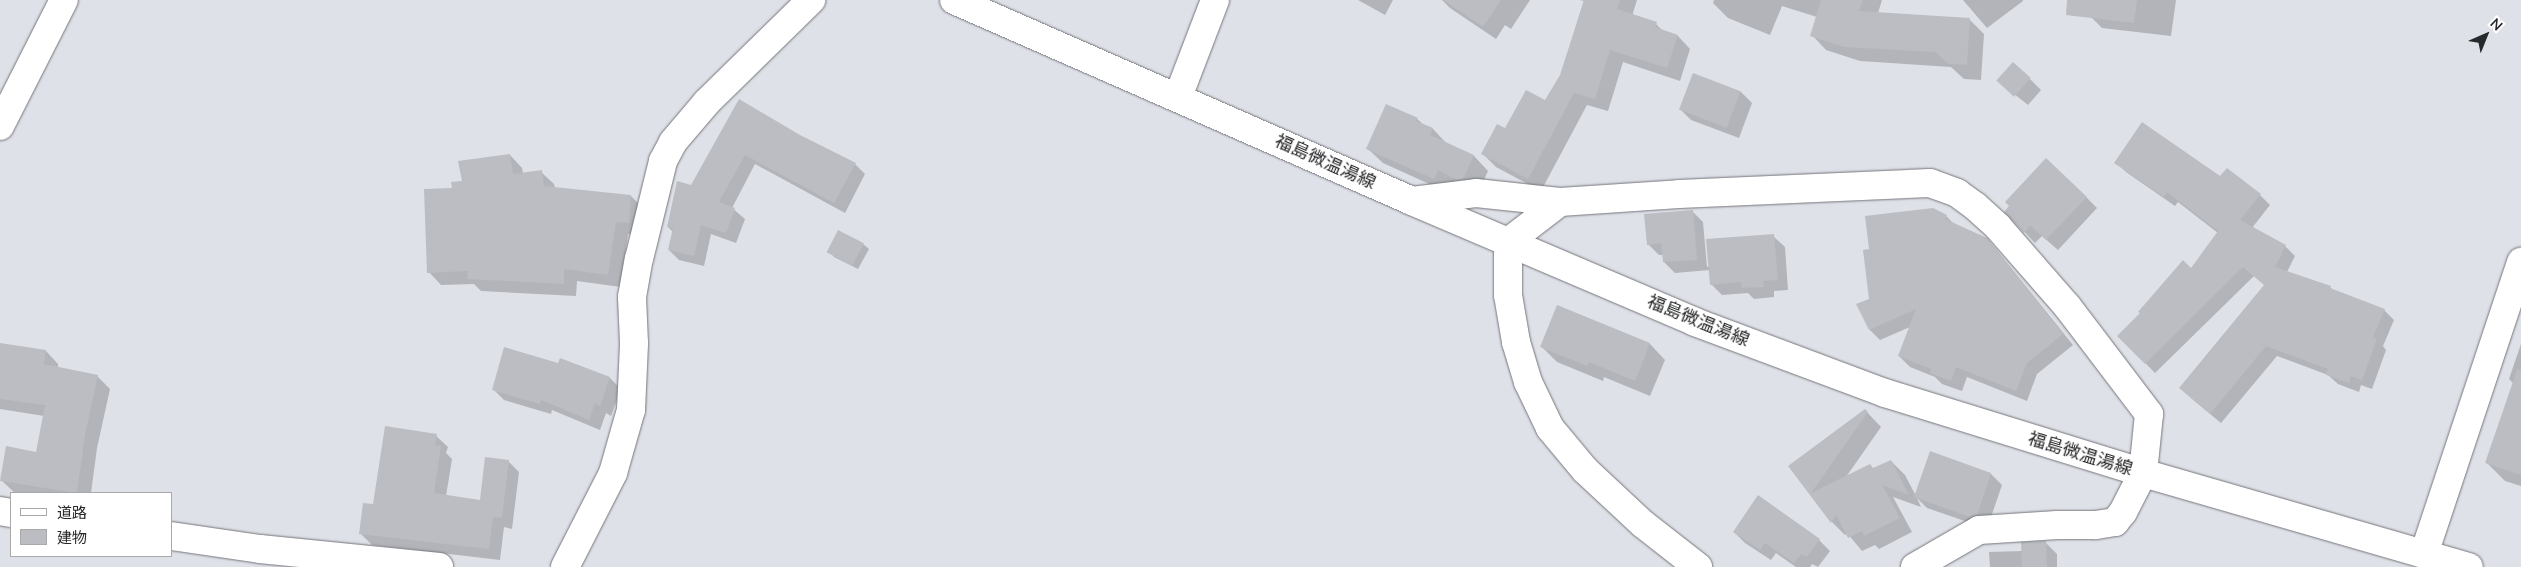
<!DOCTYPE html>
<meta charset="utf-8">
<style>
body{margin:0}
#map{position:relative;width:2521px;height:567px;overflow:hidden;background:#dfe1e8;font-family:Mulish,"Noto Sans JP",sans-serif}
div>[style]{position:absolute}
.shadow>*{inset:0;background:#0003}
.building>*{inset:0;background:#bbbdc3;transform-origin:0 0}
.roads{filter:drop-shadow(0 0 1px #74757b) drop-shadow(0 0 1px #74757b)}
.minor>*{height:28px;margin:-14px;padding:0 14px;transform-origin:14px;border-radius:14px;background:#fff}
.major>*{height:28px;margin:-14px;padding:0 14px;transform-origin:14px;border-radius:14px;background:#fff}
span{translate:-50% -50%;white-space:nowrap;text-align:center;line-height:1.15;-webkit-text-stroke:4px #fff;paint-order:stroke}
.street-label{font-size:18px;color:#27282a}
.legend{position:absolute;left:10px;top:492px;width:162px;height:65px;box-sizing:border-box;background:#fff;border:1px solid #a9a9aa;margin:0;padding:6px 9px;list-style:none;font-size:15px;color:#27282a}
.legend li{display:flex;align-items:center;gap:10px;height:25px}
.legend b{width:25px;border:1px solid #a9a9aa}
.north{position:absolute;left:2461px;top:10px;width:50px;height:50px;-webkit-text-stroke:4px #fff;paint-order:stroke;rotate:44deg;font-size:14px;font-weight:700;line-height:20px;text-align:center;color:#27282a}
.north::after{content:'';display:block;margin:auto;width:18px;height:22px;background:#27282a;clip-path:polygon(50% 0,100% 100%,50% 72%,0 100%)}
</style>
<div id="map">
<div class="shadow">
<i style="clip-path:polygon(1358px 0,1393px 0,1385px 15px)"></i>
<i style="clip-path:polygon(1442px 0,1530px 0,1511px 29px,1505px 25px,1496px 39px,1450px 8px)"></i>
<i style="clip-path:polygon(1580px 0,1637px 0,1632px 16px,1656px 24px,1664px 32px,1678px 36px,1690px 49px,1680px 81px,1623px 62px,1608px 111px,1587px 105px,1541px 191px,1496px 167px,1483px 154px,1506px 130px,1545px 101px,1561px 75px,1584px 1px)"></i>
<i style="clip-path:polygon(1714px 0,1882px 0,1878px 13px,1969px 19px,1984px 34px,1981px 80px,1964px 79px,1951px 67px,1860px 61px,1826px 50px,1812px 35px,1817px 17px,1782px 6px,1770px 35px,1728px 18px,1713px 3px)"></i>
<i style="clip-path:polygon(1963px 0,2023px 0,2023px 1px,1987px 28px)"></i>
<i style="clip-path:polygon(2093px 0,2176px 0,2171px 36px,2102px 28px,2091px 17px)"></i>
<i style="clip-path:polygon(1693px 74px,1741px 92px,1752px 103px,1739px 138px,1691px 120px,1680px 109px)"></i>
<i style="clip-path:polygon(2030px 79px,2041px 90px,2028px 105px,1998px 81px)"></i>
<i style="clip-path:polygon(740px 101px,800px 136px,855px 164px,865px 174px,845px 213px,755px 164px,732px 208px,745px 219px,736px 243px,711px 234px,704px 266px,679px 260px,669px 250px,673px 232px,668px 227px)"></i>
<i style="clip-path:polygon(1417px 119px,1424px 125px,1433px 129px,1448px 145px,1474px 156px,1488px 171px,1478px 193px,1449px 193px,1383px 163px,1368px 149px)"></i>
<i style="clip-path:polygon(510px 155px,522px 168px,523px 174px,541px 172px,554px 184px,555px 188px,631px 196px,644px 209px,641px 235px,628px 234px,621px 287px,577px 281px,576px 296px,481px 291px,474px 284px,441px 285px,429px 272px,453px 189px)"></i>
<i style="clip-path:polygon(2116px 162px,2221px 178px,2260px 195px,2270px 205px,2252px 228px,2285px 246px,2295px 256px,2287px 272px,2330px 287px,2334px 291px,2384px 310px,2394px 320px,2383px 346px,2386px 350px,2372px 389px,2361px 385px,2359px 392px,2338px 384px,2328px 375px,2277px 356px,2221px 423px,2191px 398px,2265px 285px,2254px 276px,2155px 373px,2119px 336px,2192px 270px,2218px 233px,2178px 202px,2175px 206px,2126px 172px)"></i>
<i style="clip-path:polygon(2086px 197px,2097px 208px,2058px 250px,2042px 236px,2035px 243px,2006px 212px)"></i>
<i style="clip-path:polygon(1692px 211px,1703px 222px,1707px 267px,1773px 236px,1785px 247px,1788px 290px,1774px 291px,1774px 297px,1754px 299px,1748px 293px,1722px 295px,1711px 284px,1710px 270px,1675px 273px,1664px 262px,1663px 255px,1659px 255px,1648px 244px)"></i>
<i style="clip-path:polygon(1946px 216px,1954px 224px,1995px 248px,2073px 345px,2037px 374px,2027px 401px,1967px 377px,1962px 391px,1942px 384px,1935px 377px,1910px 367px,1899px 356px,1910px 327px,1880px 340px,1870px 330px,1870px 299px)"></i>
<i style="clip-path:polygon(863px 244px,869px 249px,858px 269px,834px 257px,829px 251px)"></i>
<i style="clip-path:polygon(1558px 306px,1650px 344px,1665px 360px,1650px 396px,1604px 377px,1603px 381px,1557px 362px,1542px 347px)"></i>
<i style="clip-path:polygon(2521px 344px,2521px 486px,2505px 481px,2487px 463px,2514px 384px,2509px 379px)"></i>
<i style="clip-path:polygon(0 345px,46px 351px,58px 364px,58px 368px,97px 376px,110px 389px,97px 448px,91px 493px,15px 493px,1px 480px,37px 453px,44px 416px,0 409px)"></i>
<i style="clip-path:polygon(610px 378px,621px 389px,611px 416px,606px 413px,600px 430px,552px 410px,551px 414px,504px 400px,493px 389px)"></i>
<i style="clip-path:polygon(1865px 410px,1881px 427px,1846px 477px,1874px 469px,1891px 461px,1905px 475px,1916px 496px,1931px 453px,1991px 474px,2002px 485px,1988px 526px,1982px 527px,1927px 508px,1917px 498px,1921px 507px,1893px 497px,1912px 532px,1879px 549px,1875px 545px,1862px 551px,1847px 533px,1845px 535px,1832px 522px,1790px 467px)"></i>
<i style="clip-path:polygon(436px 436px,448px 447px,446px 453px,452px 459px,446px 496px,481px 502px,508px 461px,519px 472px,512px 529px,504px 527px,500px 560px,372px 545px,361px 534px,374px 505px)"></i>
<i style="clip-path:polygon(1734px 532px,1819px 540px,1830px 551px,1818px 567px,1812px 564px,1810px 567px,1796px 567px,1776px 553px,1771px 560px,1745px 543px)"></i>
<i style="clip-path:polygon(2046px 543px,2057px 554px,2057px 567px,1990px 567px,1989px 552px,2023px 551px)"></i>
</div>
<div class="building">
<i style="clip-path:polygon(1443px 0,1501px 0,1483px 27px)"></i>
<i style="clip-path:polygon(1584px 0,1620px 0,1617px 9px,1657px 22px,1655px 27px,1678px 35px,1667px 68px,1610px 50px,1595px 99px,1574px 93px,1528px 179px,1481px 154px,1497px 124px,1505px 128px,1526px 90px,1545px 100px,1560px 75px)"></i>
<i style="clip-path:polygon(1821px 0,1863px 0,1859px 11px,1970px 18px,1967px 65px,1949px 64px,1935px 52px,1844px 47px,1810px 36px)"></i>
<i style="clip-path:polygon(2067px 0,2137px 0,2134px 23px,2066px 15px)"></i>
<i style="left:2013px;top:62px;width:24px;height:25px;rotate:42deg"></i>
<i style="left:1693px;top:73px;width:51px;height:39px;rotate:21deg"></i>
<i style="clip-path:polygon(739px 99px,800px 135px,856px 163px,834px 203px,745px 155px,719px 202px,735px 208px,726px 233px,701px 225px,694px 256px,668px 250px,673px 228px,667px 227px,677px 181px,691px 185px)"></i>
<i style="clip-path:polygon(1386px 104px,1418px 118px,1416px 121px,1433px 128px,1430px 135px,1474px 155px,1463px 179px,1457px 180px,1438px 170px,1434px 179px,1366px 149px)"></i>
<i style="clip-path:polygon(2142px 122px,2220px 176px,2227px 168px,2261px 194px,2240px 220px,2286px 245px,2275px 267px,2331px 286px,2330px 288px,2385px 309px,2373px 337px,2377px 339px,2362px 380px,2351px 376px,2349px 383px,2326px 375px,2328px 369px,2266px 346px,2210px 414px,2179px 388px,2264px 285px,2243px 267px,2145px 364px,2117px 336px,2140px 313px,2138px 312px,2183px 260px,2191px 268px,2218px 231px,2167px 192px,2164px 197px,2114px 163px)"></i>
<i style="clip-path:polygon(510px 154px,513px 174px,542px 170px,544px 186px,631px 195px,629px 223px,616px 222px,608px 275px,564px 269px,564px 284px,467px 279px,468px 271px,427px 273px,424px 189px,452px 188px,451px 182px,462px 181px,458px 161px)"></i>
<i style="clip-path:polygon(2046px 158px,2087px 197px,2046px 240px,2030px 225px,2024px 233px,2004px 212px,2009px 206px,2005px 202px)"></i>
<i style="clip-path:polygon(1933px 208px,1947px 215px,1945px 219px,1987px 238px,2063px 334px,2027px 363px,2016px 391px,1956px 367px,1951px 381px,1930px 373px,1931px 369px,1898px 356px,1916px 309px,1869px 330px,1856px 304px,1869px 299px,1863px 250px,1869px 249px,1865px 216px)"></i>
<i style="clip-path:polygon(1693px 210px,1697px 260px,1663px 262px,1661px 243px,1647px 245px,1644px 214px)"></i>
<i style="left:838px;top:230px;width:29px;height:25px;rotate:27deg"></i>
<i style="clip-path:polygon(1774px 234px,1778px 280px,1763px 281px,1764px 287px,1742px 288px,1741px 282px,1710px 285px,1706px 239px)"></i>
<i style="clip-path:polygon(1557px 305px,1650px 343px,1635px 381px,1589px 362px,1587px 366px,1540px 347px)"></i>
<i style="clip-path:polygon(0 343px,46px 350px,44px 364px,98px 375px,85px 435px,77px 493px,0 481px,6px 446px,36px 452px,45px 405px,0 399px)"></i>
<i style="clip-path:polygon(504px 347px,558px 363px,560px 358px,610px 377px,600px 406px,595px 403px,589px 420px,541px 400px,540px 404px,492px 390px)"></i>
<i style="clip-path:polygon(2517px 370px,2521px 370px,2521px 475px,2485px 463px)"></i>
<i style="clip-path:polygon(1865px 409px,1868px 412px,1811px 493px,1870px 464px,1873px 468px,1891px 460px,1909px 495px,1882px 485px,1900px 518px,1864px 536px,1862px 531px,1848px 538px,1836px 515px,1831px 523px,1788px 466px)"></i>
<i style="clip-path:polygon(385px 426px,437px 434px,435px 445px,441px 446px,434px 493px,480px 500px,485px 457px,509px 460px,502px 518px,493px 517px,489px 549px,359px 534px,363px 503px,373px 504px)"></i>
<i style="clip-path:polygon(1930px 451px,1991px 473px,1977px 515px,1970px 517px,1914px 497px)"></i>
<i style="clip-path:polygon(1758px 495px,1820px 539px,1807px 557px,1801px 554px,1794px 563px,1765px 543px,1760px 550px,1733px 532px)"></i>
<i style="left:2046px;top:541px;width:26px;height:25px;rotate:88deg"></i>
</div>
<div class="roads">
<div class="minor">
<i style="left:1178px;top:97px;width:104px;rotate:-69.1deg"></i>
<i style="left:0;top:126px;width:141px;rotate:-63.1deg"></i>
<i style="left:1412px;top:201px;width:64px;rotate:-7.1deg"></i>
<i style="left:1476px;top:193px;width:84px;rotate:6.1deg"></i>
<i style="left:1560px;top:202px;width:119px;rotate:-3.8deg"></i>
<i style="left:1679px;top:194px;width:251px;rotate:-2.5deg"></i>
<i style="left:1930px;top:183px;width:29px;rotate:20deg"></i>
<i style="left:1957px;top:193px;width:22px;rotate:36deg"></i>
<i style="left:1975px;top:206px;width:31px;rotate:42deg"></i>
<i style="left:1998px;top:227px;width:105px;rotate:48.9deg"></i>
<i style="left:2067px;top:306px;width:136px;rotate:52.8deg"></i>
<i style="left:2149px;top:414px;width:59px;rotate:95.8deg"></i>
<i style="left:2143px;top:473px;width:44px;rotate:117.1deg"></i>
<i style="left:2123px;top:512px;width:13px;rotate:129deg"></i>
<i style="left:2115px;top:522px;width:20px;rotate:171deg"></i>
<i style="left:2095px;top:525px;width:38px;rotate:180deg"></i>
<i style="left:2057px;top:525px;width:78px;rotate:176.3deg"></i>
<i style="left:1979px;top:530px;width:74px;rotate:150deg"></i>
<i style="left:1560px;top:202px;width:66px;rotate:142.4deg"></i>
<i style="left:1508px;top:242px;width:53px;rotate:90deg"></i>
<i style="left:1508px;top:295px;width:48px;rotate:80.3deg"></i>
<i style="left:1516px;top:342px;width:42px;rotate:73.3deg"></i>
<i style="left:1528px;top:382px;width:51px;rotate:64.4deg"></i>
<i style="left:1550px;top:428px;width:55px;rotate:50.2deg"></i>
<i style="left:1585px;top:470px;width:79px;rotate:43deg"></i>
<i style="left:1643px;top:524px;width:70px;rotate:38deg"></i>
<i style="left:0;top:511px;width:11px;rotate:10deg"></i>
<i style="left:171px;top:536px;width:90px;rotate:8.3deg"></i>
<i style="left:260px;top:549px;width:180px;rotate:5.7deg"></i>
<i style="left:2424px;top:554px;width:308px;rotate:-71.6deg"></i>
<i style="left:565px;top:567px;width:106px;rotate:-62.9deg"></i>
<i style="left:613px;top:473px;width:66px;rotate:-74.1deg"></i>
<i style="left:631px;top:410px;width:67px;rotate:-87.4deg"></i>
<i style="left:634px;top:343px;width:46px;rotate:-92.5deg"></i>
<i style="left:632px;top:297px;width:39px;rotate:-80deg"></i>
<i style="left:639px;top:259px;width:101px;rotate:-76.2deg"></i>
<i style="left:663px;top:161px;width:21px;rotate:-62deg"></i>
<i style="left:673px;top:142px;width:52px;rotate:-49.6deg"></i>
<i style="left:707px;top:102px;width:146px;rotate:-44.4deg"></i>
</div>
<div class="major">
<i style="left:954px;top:0;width:500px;rotate:23.69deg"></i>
<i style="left:1412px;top:201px;width:308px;rotate:23.1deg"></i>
<i style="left:1695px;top:322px;width:203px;rotate:20.5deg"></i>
<i style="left:1885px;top:393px;width:270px;rotate:17.2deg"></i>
<i style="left:2143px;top:473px;width:339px;rotate:16.1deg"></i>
</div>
</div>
<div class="street-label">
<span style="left:1325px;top:162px;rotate:24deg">福島微温湯線</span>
<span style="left:1698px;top:321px;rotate:22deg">福島微温湯線</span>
<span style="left:2080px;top:454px;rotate:17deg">福島微温湯線</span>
</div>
<ul class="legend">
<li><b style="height:6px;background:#fff"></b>道路</li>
<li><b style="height:14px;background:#bbbdc3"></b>建物</li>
</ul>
<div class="north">N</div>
</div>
